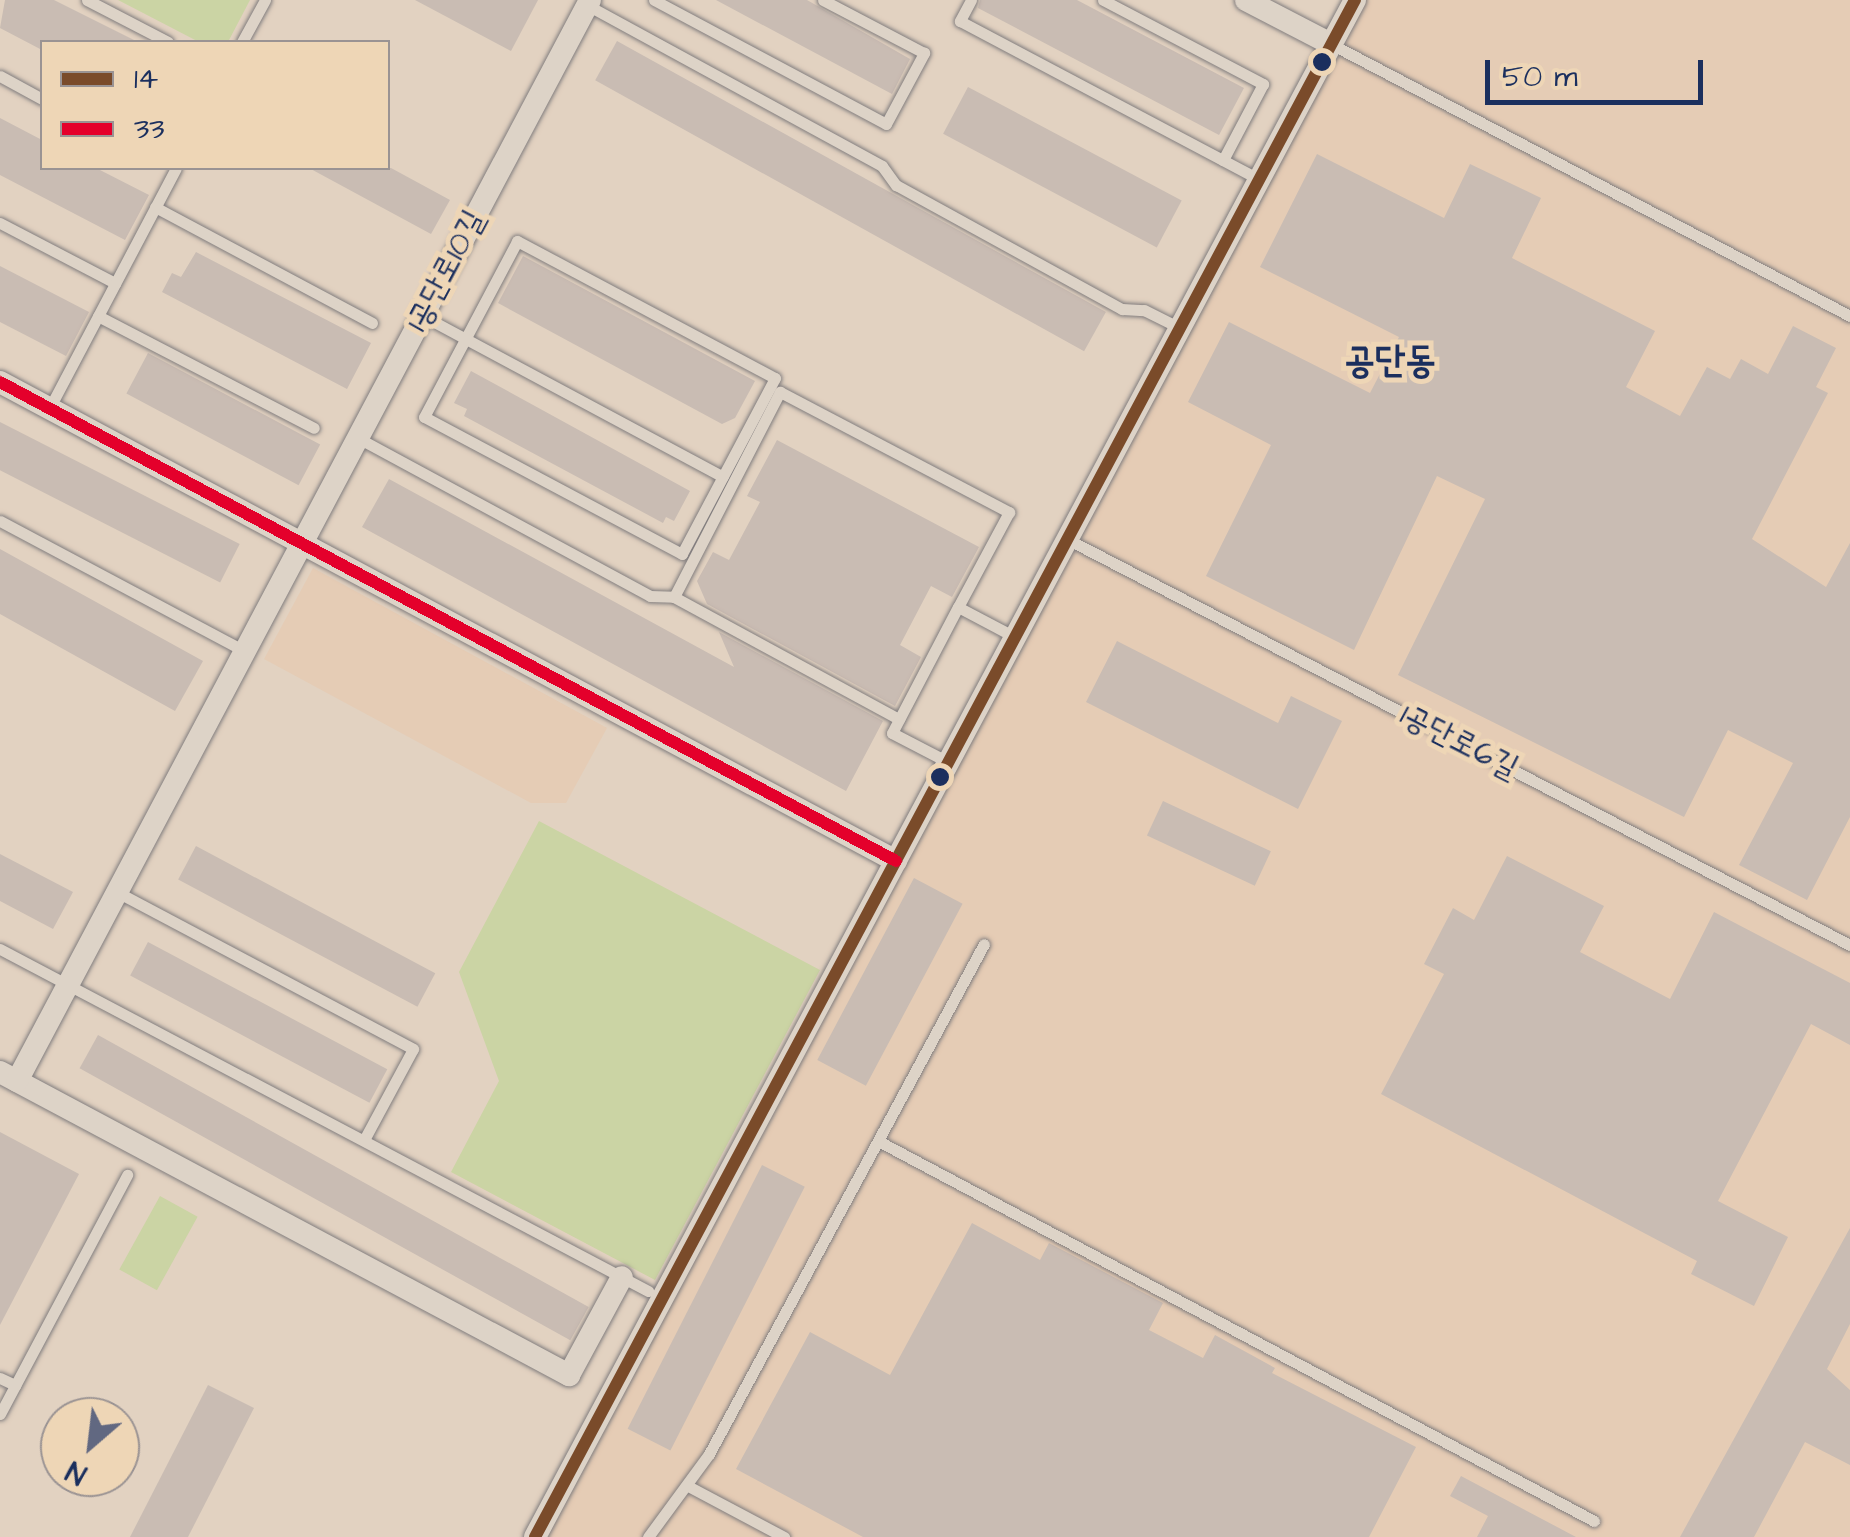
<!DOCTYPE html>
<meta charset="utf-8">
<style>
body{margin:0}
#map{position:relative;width:1850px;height:1537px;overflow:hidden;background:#e2d2c1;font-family:"Architects Daughter","Poor Story",sans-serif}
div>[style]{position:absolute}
.built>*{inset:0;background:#e5ccb5}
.green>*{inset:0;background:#cbd4a4;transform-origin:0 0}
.building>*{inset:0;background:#c9bcb3;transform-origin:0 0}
.roads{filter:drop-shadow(0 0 2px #817d7e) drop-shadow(0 0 2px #817d7e)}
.service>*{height:11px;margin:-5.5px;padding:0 5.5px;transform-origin:5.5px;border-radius:5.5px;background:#ddd3c7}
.minor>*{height:22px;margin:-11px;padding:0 11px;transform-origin:11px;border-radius:11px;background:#ddd3c7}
.bus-1>*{height:12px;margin:-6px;padding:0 6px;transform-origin:6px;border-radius:6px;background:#7a4b2a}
.bus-2>*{height:12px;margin:-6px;padding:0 6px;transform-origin:6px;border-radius:6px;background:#e4002b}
.dots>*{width:28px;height:28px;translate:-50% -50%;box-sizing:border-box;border:5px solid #eed6b6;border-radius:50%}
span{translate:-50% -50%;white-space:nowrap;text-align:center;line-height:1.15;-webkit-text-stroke:10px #eed6b6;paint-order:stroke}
.street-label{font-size:32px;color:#1b2f5e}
.quarter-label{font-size:38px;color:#1b2f5e;font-weight:700}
.legend{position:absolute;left:40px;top:40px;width:350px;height:130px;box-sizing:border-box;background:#eed6b6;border:2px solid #9a9393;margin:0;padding:12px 18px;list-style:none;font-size:30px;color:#1b2f5e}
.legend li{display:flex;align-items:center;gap:20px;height:50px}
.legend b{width:50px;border:2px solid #9a9393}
.north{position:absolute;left:40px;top:1397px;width:100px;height:100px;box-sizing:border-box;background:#eed6b6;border:2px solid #9a9393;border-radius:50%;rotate:208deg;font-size:28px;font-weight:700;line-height:40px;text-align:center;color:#1b2f5e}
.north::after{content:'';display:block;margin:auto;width:35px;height:45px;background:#616881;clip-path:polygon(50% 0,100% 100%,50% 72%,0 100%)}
.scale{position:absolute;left:1485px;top:60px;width:218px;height:45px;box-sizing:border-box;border:5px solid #1b2f5e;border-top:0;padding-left:12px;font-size:30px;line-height:35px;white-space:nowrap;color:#1b2f5e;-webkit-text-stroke:8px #eed6b6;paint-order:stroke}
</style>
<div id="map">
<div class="built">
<i style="clip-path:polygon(1355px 0,1850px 0,1850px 1537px,535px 1537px)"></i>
<i style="clip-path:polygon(313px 568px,607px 728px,566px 803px,531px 803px,264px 659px)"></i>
</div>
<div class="green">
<i style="clip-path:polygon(118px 0,250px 0,228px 42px,199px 42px)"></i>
<i style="clip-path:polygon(539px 821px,820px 970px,655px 1280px,451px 1172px,499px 1081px,459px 972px)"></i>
<i style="left:160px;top:1196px;width:43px;height:84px;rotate:29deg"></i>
</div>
<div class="building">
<i style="clip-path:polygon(5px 0,54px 0,138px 42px,42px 42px,42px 50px,0 28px)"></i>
<i style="clip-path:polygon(415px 0,538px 0,511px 51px)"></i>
<i style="clip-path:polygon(716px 0,807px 0,910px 59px,892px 94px)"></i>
<i style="clip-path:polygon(980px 0,1077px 0,1244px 88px,1219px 135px,978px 8px)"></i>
<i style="left:617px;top:41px;width:559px;height:45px;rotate:29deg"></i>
<i style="left:968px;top:87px;width:242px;height:53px;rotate:28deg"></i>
<i style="clip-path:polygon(0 118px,42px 140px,42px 168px,96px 168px,149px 195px,125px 240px,0 175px)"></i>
<i style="clip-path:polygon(1317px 154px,1444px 218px,1470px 164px,1541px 198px,1512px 258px,1655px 331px,1626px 387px,1680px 416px,1707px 367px,1730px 379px,1741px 359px,1768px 374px,1793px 326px,1836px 348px,1816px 387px,1828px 393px,1752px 539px,1826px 587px,1850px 543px,1850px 817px,1807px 900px,1739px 865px,1793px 763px,1728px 730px,1684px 817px,1398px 675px,1485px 499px,1437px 476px,1354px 650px,1206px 576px,1271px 445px,1188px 402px,1229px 322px,1370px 393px,1399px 337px,1260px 267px)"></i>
<i style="clip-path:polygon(309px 168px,391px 168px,450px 200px,431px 234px)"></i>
<i style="clip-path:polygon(196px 252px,371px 343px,347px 389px,162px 292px,172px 273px,181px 277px)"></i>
<i style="clip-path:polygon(523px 256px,755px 381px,735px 418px,722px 424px,498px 303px)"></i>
<i style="clip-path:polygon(0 266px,89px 312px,66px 356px,0 322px)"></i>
<i style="left:148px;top:353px;width:195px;height:46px;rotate:28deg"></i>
<i style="clip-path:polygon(471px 371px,690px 491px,674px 521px,666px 517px,663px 523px,464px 416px,467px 409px,454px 403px)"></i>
<i style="left:0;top:422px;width:269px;height:43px;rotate:27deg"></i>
<i style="clip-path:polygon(777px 440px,979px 547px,952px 597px,931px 586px,900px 645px,921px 657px,895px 706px,707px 604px,697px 581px,713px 552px,729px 560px,760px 502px,747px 496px)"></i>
<i style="clip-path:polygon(389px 479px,734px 667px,719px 632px,883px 721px,846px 791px,362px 527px)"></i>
<i style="clip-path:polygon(0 549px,203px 661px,175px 711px,0 614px)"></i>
<i style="clip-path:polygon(1117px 641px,1278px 723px,1291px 696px,1342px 721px,1298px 809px,1086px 702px)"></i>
<i style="left:1163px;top:801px;width:119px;height:38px;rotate:25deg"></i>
<i style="left:196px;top:846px;width:271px;height:38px;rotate:28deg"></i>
<i style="clip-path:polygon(0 854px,73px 892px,53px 929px,0 901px)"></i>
<i style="clip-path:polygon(1507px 856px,1604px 906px,1580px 952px,1670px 999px,1714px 912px,1850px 983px,1850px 1045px,1811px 1024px,1718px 1201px,1788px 1237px,1754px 1306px,1691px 1274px,1697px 1261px,1381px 1094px,1444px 974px,1424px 964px,1453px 908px,1474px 920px)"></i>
<i style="left:914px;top:878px;width:55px;height:206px;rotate:28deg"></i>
<i style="left:148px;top:942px;width:271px;height:38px;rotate:28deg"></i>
<i style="left:98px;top:1035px;width:561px;height:38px;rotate:29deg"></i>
<i style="clip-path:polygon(0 1132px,79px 1174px,0 1325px)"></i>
<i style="left:762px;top:1165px;width:48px;height:296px;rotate:27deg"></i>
<i style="clip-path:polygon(972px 1223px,1040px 1260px,1049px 1243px,1163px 1303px,1149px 1330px,1203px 1358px,1215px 1335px,1275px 1368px,1272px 1373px,1416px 1447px,1369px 1537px,863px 1537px,736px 1469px,810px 1332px,890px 1375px)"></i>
<i style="clip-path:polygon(1850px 1228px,1850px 1324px,1827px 1369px,1850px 1390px,1850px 1465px,1805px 1442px,1754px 1537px,1680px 1537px)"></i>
<i style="clip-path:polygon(208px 1385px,254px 1408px,188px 1537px,130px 1537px)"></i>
<i style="clip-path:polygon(1461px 1476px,1576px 1537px,1477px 1537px,1488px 1516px,1450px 1496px)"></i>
</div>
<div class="roads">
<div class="service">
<i style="left:87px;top:0;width:91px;rotate:27.4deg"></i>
<i style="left:654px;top:0;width:263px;rotate:28.1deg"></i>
<i style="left:886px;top:124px;width:81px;rotate:-61.8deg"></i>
<i style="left:924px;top:53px;width:114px;rotate:-152.3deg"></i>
<i style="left:971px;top:0;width:24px;rotate:118deg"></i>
<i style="left:960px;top:21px;width:338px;rotate:27.9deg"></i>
<i style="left:1103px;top:0;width:181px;rotate:27.7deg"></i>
<i style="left:1263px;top:84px;width:86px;rotate:117.8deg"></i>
<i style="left:587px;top:5px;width:336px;rotate:28.6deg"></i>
<i style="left:882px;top:166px;width:24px;rotate:54deg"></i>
<i style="left:896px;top:185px;width:258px;rotate:28.8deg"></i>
<i style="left:1122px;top:309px;width:22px;rotate:3deg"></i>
<i style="left:1144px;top:310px;width:40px;rotate:26.6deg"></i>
<i style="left:242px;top:42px;width:48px;rotate:-61.3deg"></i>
<i style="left:1331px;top:44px;width:586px;rotate:27.66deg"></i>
<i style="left:0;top:76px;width:48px;rotate:28.7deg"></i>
<i style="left:155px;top:207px;width:246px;rotate:28.1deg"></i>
<i style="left:0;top:223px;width:130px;rotate:27.6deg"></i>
<i style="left:517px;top:241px;width:292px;rotate:28deg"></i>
<i style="left:775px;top:378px;width:199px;rotate:117.9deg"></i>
<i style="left:682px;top:554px;width:292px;rotate:-152deg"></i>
<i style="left:424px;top:417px;width:199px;rotate:-62.1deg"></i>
<i style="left:98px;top:316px;width:243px;rotate:27.4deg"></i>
<i style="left:423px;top:316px;width:340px;rotate:28.2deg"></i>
<i style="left:49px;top:409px;width:272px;rotate:-62.2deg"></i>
<i style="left:358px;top:438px;width:332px;rotate:28.4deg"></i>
<i style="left:650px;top:596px;width:24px;rotate:2deg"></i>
<i style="left:674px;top:597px;width:231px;rotate:-62.7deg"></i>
<i style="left:780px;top:392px;width:259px;rotate:27.7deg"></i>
<i style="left:1009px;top:512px;width:108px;rotate:118.2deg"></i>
<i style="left:958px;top:607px;width:64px;rotate:27.8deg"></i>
<i style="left:0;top:521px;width:277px;rotate:28deg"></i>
<i style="left:1067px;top:539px;width:882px;rotate:27.41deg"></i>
<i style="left:674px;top:597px;width:256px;rotate:28.5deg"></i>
<i style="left:948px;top:762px;width:63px;rotate:-152.6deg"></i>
<i style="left:892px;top:733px;width:142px;rotate:-62.4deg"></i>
<i style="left:117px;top:892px;width:335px;rotate:27.9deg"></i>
<i style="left:413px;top:1049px;width:103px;rotate:118.3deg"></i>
<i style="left:0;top:949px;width:733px;rotate:27.82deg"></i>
<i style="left:882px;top:1143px;width:806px;rotate:27.96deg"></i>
<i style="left:0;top:1378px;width:17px;rotate:25deg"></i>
<i style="left:0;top:1414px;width:271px;rotate:-62deg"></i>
<i style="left:688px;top:1486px;width:109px;rotate:28deg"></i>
<i style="left:648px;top:1537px;width:103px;rotate:-53.7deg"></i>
<i style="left:709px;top:1454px;width:579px;rotate:-61.67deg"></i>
</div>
<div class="minor">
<i style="left:1246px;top:0;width:96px;rotate:27.4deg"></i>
<i style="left:0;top:382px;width:1016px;rotate:28.13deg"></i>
<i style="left:0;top:1072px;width:645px;rotate:28.04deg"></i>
<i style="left:569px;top:1375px;width:111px;rotate:-61.6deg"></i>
<i style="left:17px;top:1081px;width:1223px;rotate:-62.07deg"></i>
<i style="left:535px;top:1537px;width:1742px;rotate:-61.92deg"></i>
</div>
</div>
<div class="bus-1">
<i style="left:535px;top:1537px;width:1742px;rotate:-61.92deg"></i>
</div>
<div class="bus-2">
<i style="left:0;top:382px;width:1016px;rotate:28.13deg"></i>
</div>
<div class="dots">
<i style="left:1322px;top:62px;background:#1b2f5e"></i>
<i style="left:940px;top:777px;background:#1b2f5e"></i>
</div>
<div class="street-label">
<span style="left:446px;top:271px;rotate:-62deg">1공단로10길</span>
<span style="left:1459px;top:742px;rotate:27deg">1공단로6길</span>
</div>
<div class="quarter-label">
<span style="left:1390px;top:362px">공단동</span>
</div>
<ul class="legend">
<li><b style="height:12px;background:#7a4b2a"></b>14</li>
<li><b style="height:12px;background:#e4002b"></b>33</li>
</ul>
<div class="north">N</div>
<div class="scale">50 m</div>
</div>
